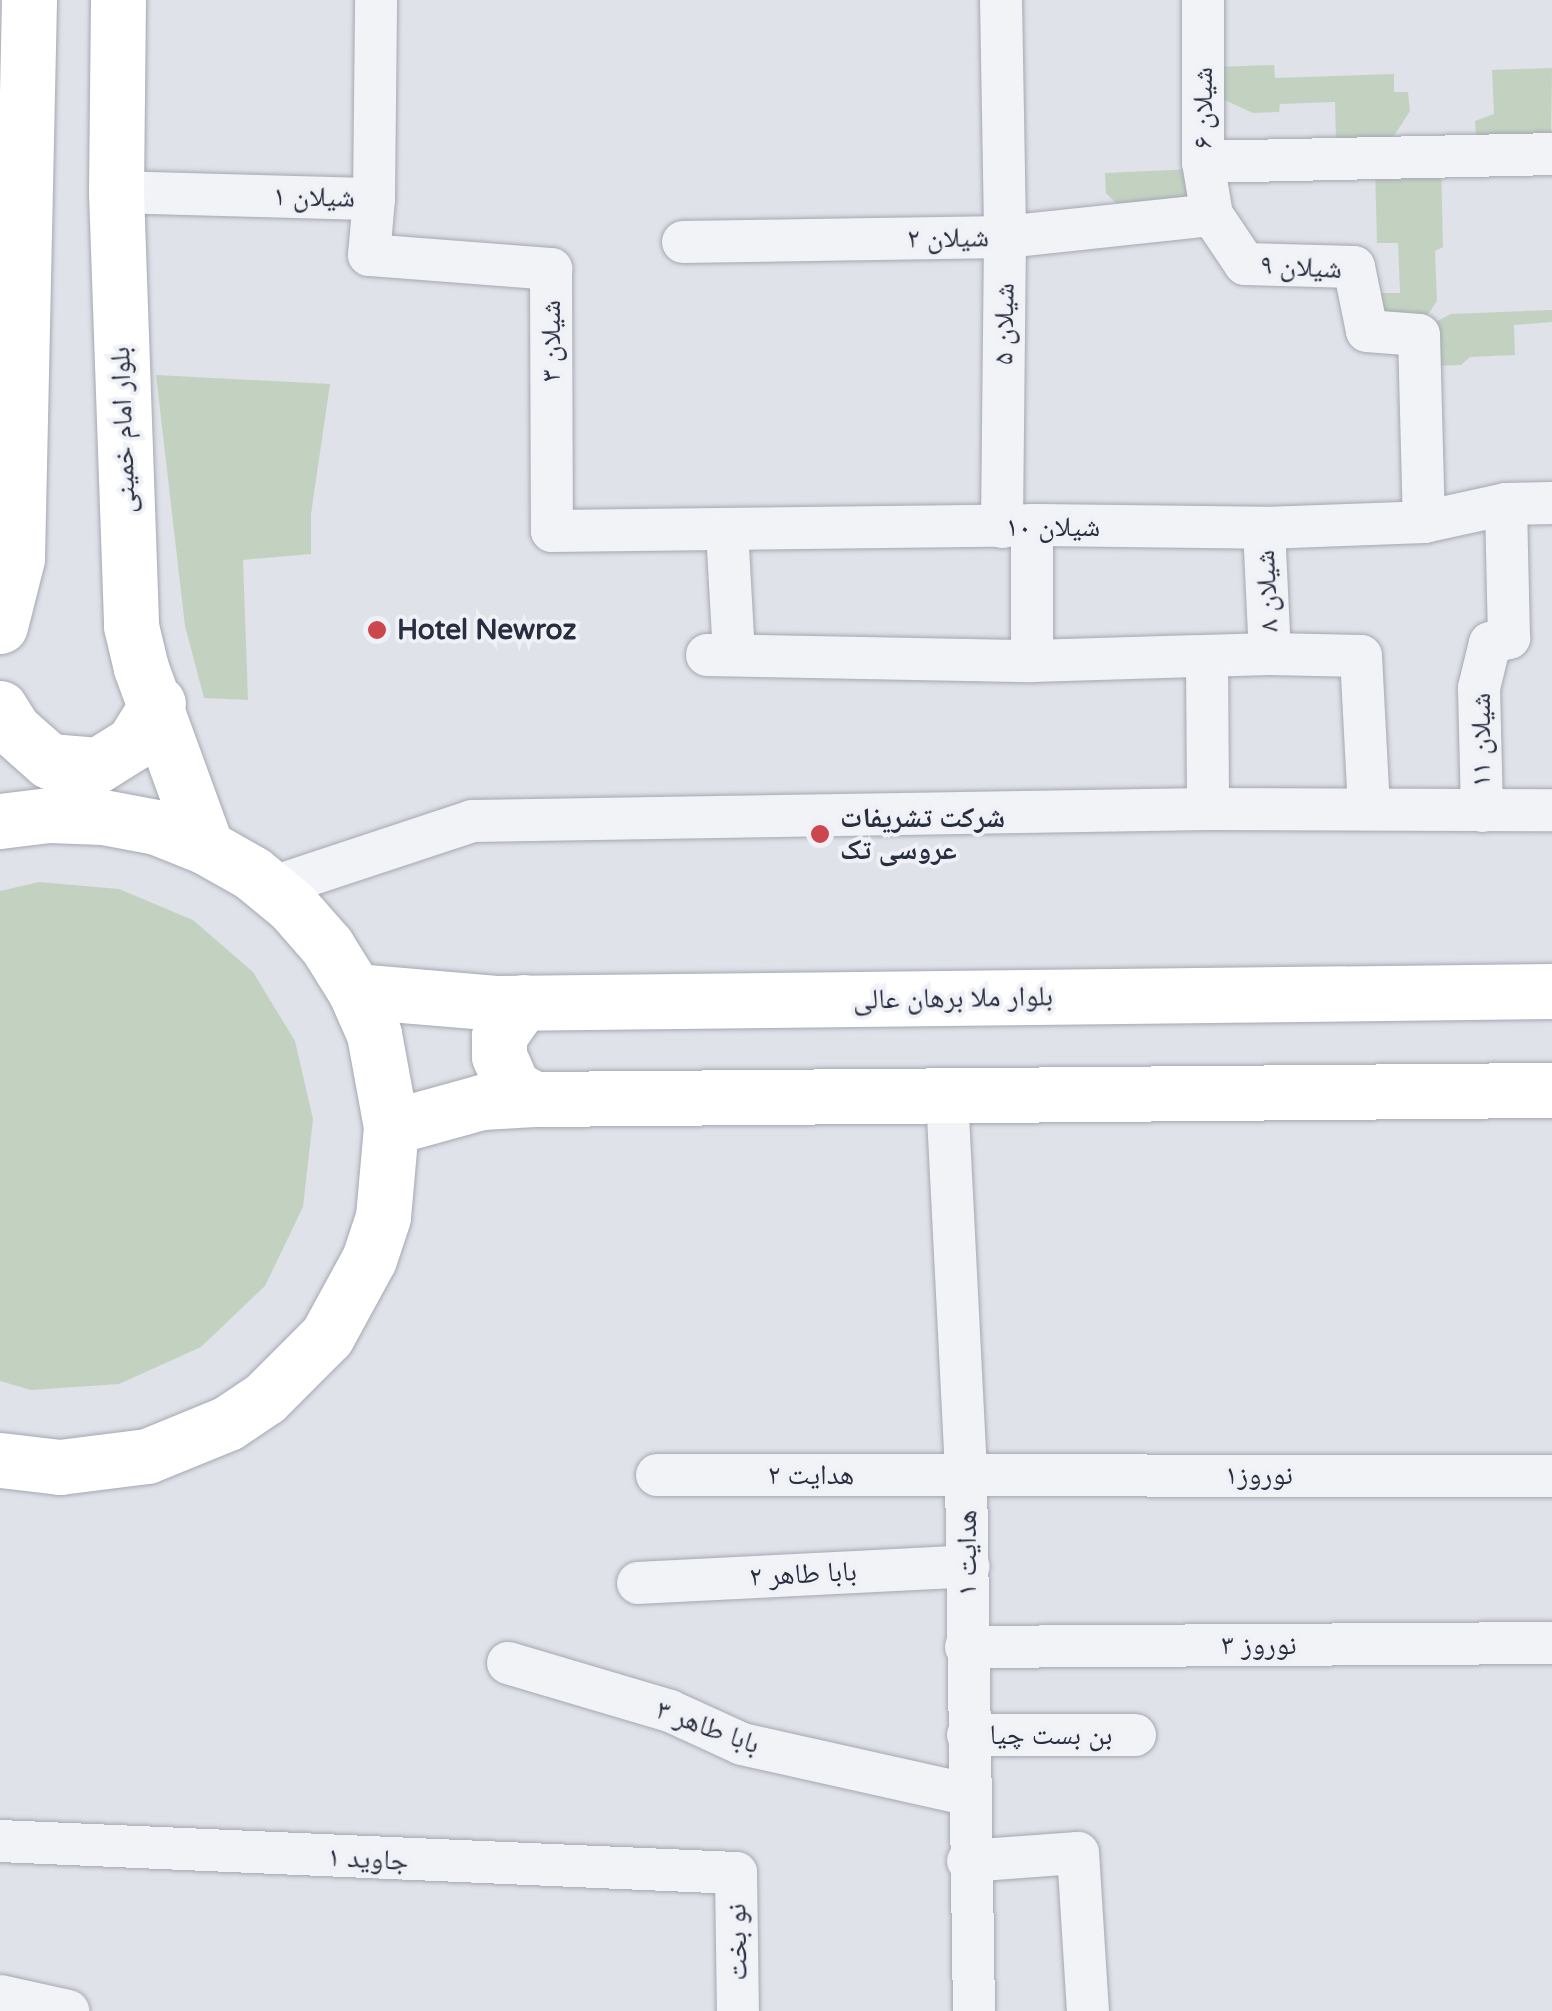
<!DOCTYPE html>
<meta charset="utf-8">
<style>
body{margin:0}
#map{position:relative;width:1552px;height:2011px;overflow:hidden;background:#dfe2e8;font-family:"Varela Round","Noto Naskh Arabic",sans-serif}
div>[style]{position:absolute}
.green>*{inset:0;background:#c3d2c0}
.roads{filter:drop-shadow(0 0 2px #a4a8b2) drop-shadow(0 0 2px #a4a8b2)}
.street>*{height:42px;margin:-21px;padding:0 21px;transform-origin:21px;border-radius:21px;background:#f2f3f7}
.secondary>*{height:55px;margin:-27.5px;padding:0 27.5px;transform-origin:27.5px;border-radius:27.5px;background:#fff}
.dots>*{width:28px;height:28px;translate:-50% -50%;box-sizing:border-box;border:5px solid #eff1f6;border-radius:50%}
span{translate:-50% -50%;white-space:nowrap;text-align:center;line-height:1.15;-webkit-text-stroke:8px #eff1f6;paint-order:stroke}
.street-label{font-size:28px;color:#282e3f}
.poi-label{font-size:28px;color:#282e3f;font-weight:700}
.left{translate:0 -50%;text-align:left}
</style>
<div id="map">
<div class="green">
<i style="clip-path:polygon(1274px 65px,1275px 78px,1394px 74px,1394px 92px,1408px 92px,1410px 111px,1390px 142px,1336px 141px,1335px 102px,1280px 104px,1279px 112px,1253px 113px,1216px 96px,1214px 67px)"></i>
<i style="clip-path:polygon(1552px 68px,1551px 142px,1477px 146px,1475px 121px,1494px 114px,1492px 70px)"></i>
<i style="clip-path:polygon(1441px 163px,1443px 247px,1435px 251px,1437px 301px,1423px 322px,1380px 322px,1378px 293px,1400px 293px,1398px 243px,1377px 243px,1375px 169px)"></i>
<i style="clip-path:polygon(1194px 169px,1196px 199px,1116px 203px,1106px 193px,1105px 173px)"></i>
<i style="clip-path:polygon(1552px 310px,1552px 322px,1514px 325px,1515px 355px,1470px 357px,1461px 365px,1438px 366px,1437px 321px,1451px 314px)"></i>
<i style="clip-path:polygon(156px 375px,330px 384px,311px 514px,311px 554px,243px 560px,248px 700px,204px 698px,185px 626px)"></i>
<i style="clip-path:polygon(39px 882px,119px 889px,193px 920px,253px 972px,295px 1041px,313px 1119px,303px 1207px,265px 1286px,201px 1347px,119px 1384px,31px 1390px,0 1381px,0 891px)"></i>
</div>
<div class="roads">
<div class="street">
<i style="left:1001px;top:0;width:237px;rotate:89deg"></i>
<i style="left:1005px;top:237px;width:290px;rotate:90.6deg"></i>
<i style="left:1203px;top:0;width:162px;rotate:90deg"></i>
<i style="left:1203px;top:162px;width:54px;rotate:80.4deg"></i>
<i style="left:1212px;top:215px;width:59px;rotate:56deg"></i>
<i style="left:1245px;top:264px;width:109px;rotate:1.6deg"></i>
<i style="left:1354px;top:267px;width:65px;rotate:78.5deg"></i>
<i style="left:1367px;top:331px;width:52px;rotate:4.4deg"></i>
<i style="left:1419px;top:335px;width:187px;rotate:88.5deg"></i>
<i style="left:1203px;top:162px;width:349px;rotate:-1.3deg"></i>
<i style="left:116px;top:192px;width:258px;rotate:1.6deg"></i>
<i style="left:374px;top:199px;width:199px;rotate:-89.4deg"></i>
<i style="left:374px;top:199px;width:56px;rotate:95.1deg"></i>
<i style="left:369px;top:255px;width:183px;rotate:4.4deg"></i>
<i style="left:551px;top:269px;width:262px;rotate:89.8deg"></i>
<i style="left:552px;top:531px;width:480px;rotate:-0.7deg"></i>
<i style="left:1032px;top:525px;width:232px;rotate:0.7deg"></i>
<i style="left:1264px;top:528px;width:160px;rotate:-2.1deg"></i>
<i style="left:1424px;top:522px;width:84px;rotate:-12.4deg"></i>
<i style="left:1506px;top:504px;width:46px;rotate:-1.2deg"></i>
<i style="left:683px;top:242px;width:322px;rotate:-0.9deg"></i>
<i style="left:1005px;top:237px;width:208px;rotate:-6.1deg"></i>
<i style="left:1264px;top:528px;width:126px;rotate:87.3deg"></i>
<i style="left:727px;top:530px;width:124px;rotate:86.8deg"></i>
<i style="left:707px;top:655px;width:325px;rotate:1.1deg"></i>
<i style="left:1032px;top:661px;width:238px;rotate:-1.7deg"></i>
<i style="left:1270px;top:654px;width:91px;rotate:1.3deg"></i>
<i style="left:1361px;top:656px;width:152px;rotate:87deg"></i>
<i style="left:1207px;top:657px;width:152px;rotate:89.6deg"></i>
<i style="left:1032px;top:661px;width:136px;rotate:-90deg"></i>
<i style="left:1482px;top:811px;width:123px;rotate:-91.4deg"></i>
<i style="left:1479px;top:688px;width:46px;rotate:-76.3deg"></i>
<i style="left:1490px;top:643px;width:20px;rotate:-15deg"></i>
<i style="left:1509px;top:638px;width:134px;rotate:-91.3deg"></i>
<i style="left:270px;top:888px;width:213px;rotate:-18.3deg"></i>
<i style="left:472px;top:821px;width:736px;rotate:-0.93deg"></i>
<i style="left:1208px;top:809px;width:344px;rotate:0.2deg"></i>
<i style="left:947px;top:1096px;width:378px;rotate:87.1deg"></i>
<i style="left:966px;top:1474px;width:537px;rotate:89.15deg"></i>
<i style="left:657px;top:1475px;width:895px;rotate:0.06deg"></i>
<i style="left:638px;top:1583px;width:331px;rotate:-2.9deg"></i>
<i style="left:966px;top:1647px;width:586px;rotate:-0.39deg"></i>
<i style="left:508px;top:1663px;width:169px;rotate:16.5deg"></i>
<i style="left:670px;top:1711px;width:79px;rotate:24.6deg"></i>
<i style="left:742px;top:1744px;width:234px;rotate:12.6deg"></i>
<i style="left:968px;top:1735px;width:167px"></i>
<i style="left:0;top:1841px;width:737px;rotate:2.49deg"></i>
<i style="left:736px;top:1873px;width:138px;rotate:89.2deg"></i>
<i style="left:968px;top:1861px;width:110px;rotate:-4.2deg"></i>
<i style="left:1078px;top:1853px;width:158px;rotate:86.4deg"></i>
<i style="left:0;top:1996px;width:70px;rotate:12.4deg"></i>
</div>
<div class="secondary">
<i style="left:118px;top:0;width:192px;rotate:90.6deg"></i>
<i style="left:116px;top:192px;width:434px;rotate:88deg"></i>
<i style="left:131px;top:626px;width:43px;rotate:76.6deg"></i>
<i style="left:141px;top:668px;width:190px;rotate:70deg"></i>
<i style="left:0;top:626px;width:69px;rotate:-75.8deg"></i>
<i style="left:17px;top:559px;width:559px;rotate:-88.77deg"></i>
<i style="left:0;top:708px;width:26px;rotate:58deg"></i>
<i style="left:14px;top:730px;width:47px;rotate:41.5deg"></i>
<i style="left:49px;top:761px;width:49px;rotate:4.7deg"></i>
<i style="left:98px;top:765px;width:41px;rotate:-32.2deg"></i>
<i style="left:133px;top:743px;width:47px;rotate:-58deg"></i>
<i style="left:0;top:821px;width:49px;rotate:-7deg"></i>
<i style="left:49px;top:815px;width:54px;rotate:2.1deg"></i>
<i style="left:103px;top:817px;width:54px;rotate:10.7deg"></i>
<i style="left:156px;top:827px;width:54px;rotate:21.8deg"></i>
<i style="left:206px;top:847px;width:53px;rotate:29.5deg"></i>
<i style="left:252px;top:873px;width:52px;rotate:39.5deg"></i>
<i style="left:292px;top:906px;width:53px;rotate:48.8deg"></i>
<i style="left:327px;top:946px;width:53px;rotate:58.1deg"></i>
<i style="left:355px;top:991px;width:47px;rotate:66.2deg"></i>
<i style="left:374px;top:1034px;width:95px;rotate:79.6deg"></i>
<i style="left:391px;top:1127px;width:90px;rotate:95.1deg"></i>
<i style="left:383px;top:1217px;width:44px;rotate:108.4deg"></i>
<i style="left:369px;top:1259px;width:88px;rotate:118.6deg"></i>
<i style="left:327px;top:1336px;width:88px;rotate:135deg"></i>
<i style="left:265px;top:1398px;width:45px;rotate:146deg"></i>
<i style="left:228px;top:1423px;width:87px;rotate:157.8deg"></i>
<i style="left:147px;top:1456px;width:88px;rotate:172.8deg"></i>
<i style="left:60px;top:1467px;width:60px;rotate:-173.3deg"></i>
<i style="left:355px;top:991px;width:144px;rotate:4.8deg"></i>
<i style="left:498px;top:1003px;width:1054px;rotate:-0.65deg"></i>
<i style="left:523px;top:1002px;width:42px;rotate:125.2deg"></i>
<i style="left:499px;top:1036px;width:20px;rotate:90deg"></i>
<i style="left:499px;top:1056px;width:34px;rotate:66deg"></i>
<i style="left:513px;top:1087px;width:24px;rotate:30deg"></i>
<i style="left:391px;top:1127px;width:94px;rotate:-15.4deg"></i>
<i style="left:482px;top:1102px;width:52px;rotate:-3.3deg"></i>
<i style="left:534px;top:1099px;width:1018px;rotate:-0.51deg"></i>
</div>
</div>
<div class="dots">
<i style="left:377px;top:630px;background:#cc464d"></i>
<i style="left:820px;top:834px;background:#cc464d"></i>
</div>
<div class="street-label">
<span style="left:1203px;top:108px;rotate:-90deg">شیلان ۶</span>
<span style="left:314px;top:197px;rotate:1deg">شیلان ۱</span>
<span style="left:948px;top:238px;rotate:-1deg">شیلان ۲</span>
<span style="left:1301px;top:267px;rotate:3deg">شیلان ۹</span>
<span style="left:1004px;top:324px;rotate:-89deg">شیلان ۵</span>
<span style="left:551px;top:341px;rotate:-90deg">شیلان ۳</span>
<span style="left:123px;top:430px;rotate:-92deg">بلوار امام خمینی</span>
<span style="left:1053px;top:527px">شیلان ۱۰</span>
<span style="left:1267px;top:591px;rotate:-93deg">شیلان ۸</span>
<span style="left:1481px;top:740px;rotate:-90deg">شیلان ۱۱</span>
<span style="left:953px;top:998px;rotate:-1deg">بلوار ملا برهان عالی</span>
<span style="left:811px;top:1475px">هدایت ۲</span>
<span style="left:1259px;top:1475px">نوروز۱</span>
<span style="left:967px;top:1553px;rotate:-90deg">هدایت ۱</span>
<span style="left:803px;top:1574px;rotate:-3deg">بابا طاهر ۲</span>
<span style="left:1259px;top:1645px">نوروز ۳</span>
<span style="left:708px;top:1727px;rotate:20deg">بابا طاهر ۳</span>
<span style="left:1051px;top:1735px">بن بست چیا</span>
<span style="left:368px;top:1859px;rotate:3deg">جاوید ۱</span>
<span style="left:737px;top:1942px;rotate:-91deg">نو بخت</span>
</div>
<div class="poi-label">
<span class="left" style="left:397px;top:630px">Hotel Newroz</span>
<span class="left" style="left:840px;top:834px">شرکت تشریفات<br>عروسی تک</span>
</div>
</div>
